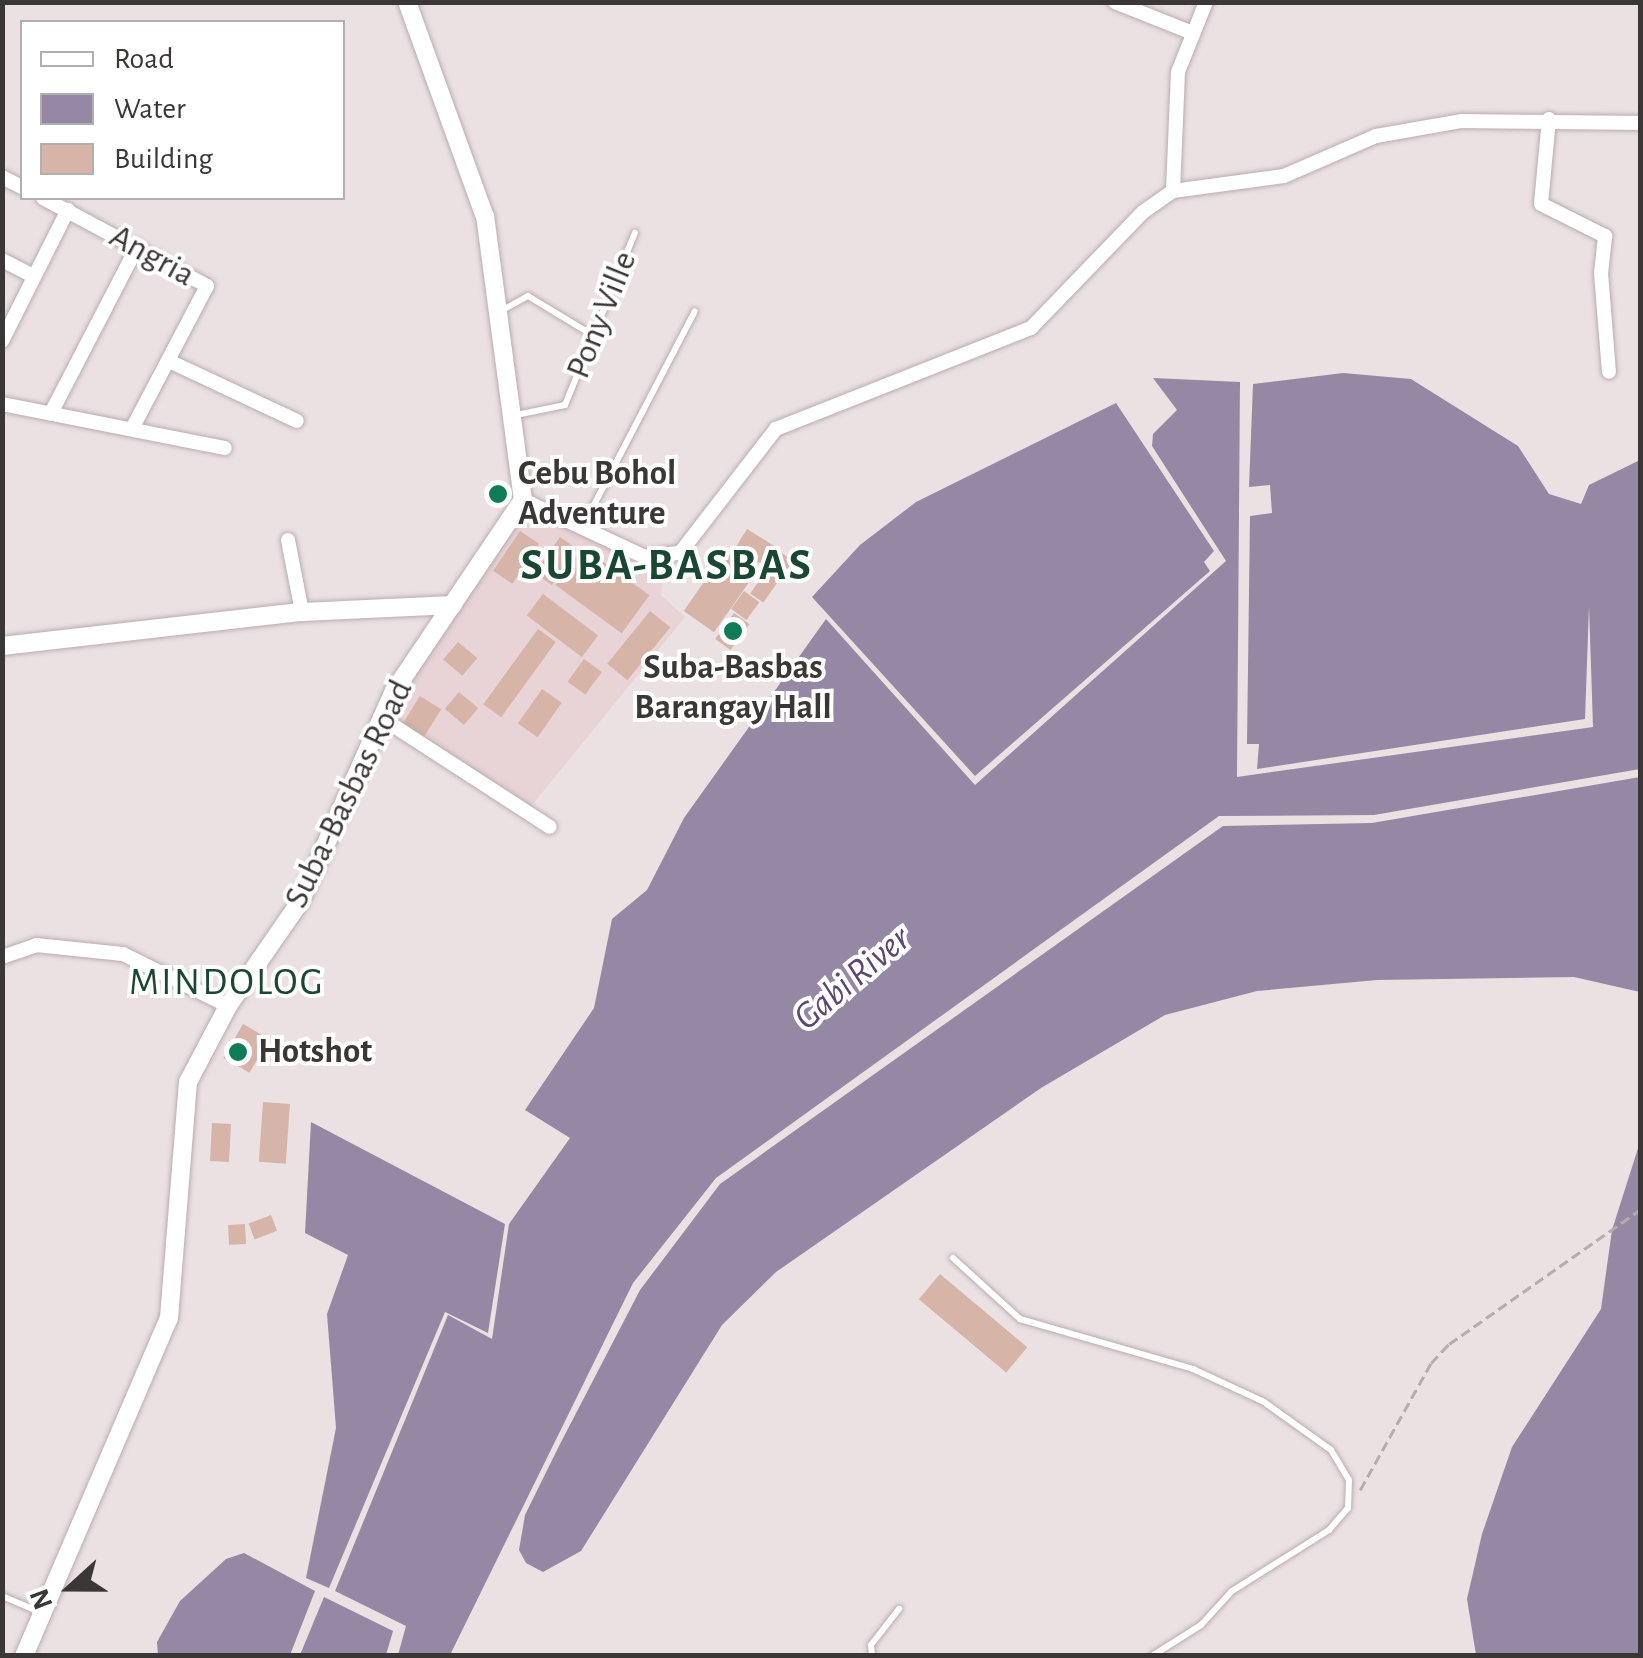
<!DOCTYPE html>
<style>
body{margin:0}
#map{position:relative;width:1643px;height:1658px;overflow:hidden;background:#ebe0e2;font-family:"Alegreya Sans",sans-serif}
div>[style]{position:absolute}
.built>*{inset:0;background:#e8d3d6}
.water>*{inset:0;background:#9488a4}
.building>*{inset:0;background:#d6b4a8;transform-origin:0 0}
.path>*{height:2.5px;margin-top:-1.25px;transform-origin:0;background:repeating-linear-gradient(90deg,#b5acad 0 10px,transparent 0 15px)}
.roads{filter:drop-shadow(0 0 2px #b8adaf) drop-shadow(0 0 2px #b8adaf)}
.service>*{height:6px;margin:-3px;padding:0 3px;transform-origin:3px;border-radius:3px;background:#fff}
.minor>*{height:14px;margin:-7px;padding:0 7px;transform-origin:7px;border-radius:7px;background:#fff}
.tertiary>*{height:18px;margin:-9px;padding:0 9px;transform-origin:9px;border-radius:9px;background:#fff}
.dots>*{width:28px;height:28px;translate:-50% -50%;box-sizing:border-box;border:5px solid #fff;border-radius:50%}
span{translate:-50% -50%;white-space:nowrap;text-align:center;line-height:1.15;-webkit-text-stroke:8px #fff;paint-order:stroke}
.street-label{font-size:35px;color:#3b3737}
.poi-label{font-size:35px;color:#3b3737;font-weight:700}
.left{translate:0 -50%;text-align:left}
.water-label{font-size:38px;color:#5b4772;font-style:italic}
.neighbourhood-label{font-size:38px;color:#1a4734;letter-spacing:2.5px}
.district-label{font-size:45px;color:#1a4734;font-weight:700;letter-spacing:2.5px}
.frame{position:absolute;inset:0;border:5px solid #3b3737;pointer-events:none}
.legend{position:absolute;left:20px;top:20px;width:325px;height:180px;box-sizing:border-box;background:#fff;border:2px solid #b1afaf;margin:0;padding:12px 18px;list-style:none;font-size:30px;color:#3b3737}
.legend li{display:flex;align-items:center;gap:20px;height:50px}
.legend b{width:50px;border:2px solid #b1afaf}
.north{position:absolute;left:20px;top:1538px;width:100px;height:100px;-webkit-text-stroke:8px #fff;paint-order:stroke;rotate:249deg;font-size:28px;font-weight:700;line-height:40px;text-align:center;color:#3b3737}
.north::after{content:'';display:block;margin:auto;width:35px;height:45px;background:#3b3737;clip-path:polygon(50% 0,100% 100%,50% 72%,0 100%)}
</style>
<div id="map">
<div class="built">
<i style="clip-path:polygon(530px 506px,663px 578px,661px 595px,685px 617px,528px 810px,387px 716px)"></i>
</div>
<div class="water">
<i style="clip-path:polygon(1343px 373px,1411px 379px,1518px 446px,1549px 494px,1581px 504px,1589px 485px,1640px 460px,1640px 769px,1374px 815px,1219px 816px,716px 1178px,633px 1283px,450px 1655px,398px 1655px,406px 1626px,335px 1591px,448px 1315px,492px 1339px,509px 1224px,570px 1138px,525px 1110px,594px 1008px,612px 919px,647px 890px,684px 818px,826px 619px,975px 785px,1226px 561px,1152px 446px,1153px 434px,1177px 410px,1153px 378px,1240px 382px,1237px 777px,1593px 727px,1589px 606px,1585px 719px,1257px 769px,1259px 744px,1247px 744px,1250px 516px,1272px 513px,1270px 485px,1249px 487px,1253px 384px)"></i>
<i style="clip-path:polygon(1116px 403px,1214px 551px,1204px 562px,1210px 571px,975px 776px,812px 597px,860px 545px,916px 502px)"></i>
<i style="clip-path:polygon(1640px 777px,1640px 992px,1574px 977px,1377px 980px,1257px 991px,1165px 1015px,1041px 1088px,776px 1272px,722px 1325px,581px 1551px,543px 1572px,526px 1563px,519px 1550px,525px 1515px,559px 1446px,640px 1290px,720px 1184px,1223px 826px,1372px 823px)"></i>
<i style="clip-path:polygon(311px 1122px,505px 1224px,488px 1333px,445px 1312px,329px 1588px,306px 1578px,336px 1428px,327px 1314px,348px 1255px,305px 1233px)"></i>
<i style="clip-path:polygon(1640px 1142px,1640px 1655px,1476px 1655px,1467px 1599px,1482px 1534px,1512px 1447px,1601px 1309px,1612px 1230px)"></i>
<i style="clip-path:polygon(244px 1553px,315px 1591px,290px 1655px,158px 1655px,157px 1642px,180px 1601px,226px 1559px)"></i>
<i style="clip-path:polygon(324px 1597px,393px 1631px,386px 1655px,300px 1655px)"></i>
</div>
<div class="building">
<i style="left:747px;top:529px;width:36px;height:22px;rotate:32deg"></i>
<i style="left:520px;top:531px;width:23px;height:48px;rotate:34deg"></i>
<i style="left:560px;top:537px;width:21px;height:44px;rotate:35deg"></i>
<i style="left:583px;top:547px;width:82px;height:47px;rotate:36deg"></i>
<i style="left:779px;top:551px;width:17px;height:15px;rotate:36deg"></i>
<i style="left:725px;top:552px;width:37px;height:72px;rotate:35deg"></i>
<i style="left:768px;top:568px;width:16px;height:31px;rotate:35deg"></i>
<i style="left:744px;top:591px;width:19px;height:22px;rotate:36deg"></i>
<i style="left:543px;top:594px;width:69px;height:27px;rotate:37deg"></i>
<i style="left:650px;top:611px;width:26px;height:68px;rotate:39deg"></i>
<i style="left:734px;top:613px;width:19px;height:32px;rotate:36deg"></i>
<i style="left:538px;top:629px;width:22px;height:93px;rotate:36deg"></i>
<i style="left:458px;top:642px;width:25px;height:23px;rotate:40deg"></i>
<i style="left:584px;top:659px;width:22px;height:28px;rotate:36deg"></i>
<i style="left:542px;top:689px;width:24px;height:42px;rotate:35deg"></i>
<i style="left:459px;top:692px;width:25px;height:22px;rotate:40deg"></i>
<i style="left:420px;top:696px;width:25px;height:35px;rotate:32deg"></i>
<i style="left:243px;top:1024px;width:30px;height:39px;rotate:30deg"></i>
<i style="left:263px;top:1102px;width:27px;height:60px;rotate:4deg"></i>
<i style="left:212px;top:1123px;width:19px;height:38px;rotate:3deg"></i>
<i style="left:271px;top:1215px;width:17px;height:24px;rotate:69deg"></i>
<i style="left:245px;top:1224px;width:20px;height:17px;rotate:87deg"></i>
<i style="left:940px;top:1274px;width:114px;height:33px;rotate:40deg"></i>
</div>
<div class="path">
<i style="left:1360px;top:1490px;width:145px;rotate:-60.8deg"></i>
<i style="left:1431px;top:1363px;width:26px;rotate:-47deg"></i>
<i style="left:1449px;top:1344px;width:233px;rotate:-35.1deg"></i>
</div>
<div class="roads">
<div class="service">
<i style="left:501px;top:311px;width:31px;rotate:-29deg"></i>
<i style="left:528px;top:296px;width:77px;rotate:31.2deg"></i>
<i style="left:516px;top:415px;width:50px;rotate:-11.5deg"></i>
<i style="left:565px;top:405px;width:186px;rotate:-67.9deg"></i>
<i style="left:583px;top:526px;width:242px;rotate:-62.5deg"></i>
<i style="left:953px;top:1258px;width:91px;rotate:42.3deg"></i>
<i style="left:1020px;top:1319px;width:180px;rotate:16.1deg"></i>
<i style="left:1193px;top:1369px;width:78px;rotate:24.9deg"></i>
<i style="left:1264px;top:1402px;width:82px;rotate:35.6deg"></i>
<i style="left:1331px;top:1450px;width:35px;rotate:59deg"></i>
<i style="left:1349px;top:1480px;width:28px;rotate:92deg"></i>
<i style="left:1348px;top:1508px;width:29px;rotate:131deg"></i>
<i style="left:1329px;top:1530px;width:115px;rotate:147.8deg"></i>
<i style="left:1232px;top:1591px;width:46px;rotate:132.4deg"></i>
<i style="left:1201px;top:1625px;width:58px;rotate:147.7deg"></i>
<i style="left:2px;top:1596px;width:39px;rotate:23deg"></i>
<i style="left:872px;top:1656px;width:11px;rotate:-95deg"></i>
<i style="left:871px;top:1645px;width:46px;rotate:-52.1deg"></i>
</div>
<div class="minor">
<i style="left:1115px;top:2px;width:84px;rotate:21.7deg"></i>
<i style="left:1549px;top:119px;width:85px;rotate:95.4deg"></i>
<i style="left:1541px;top:204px;width:72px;rotate:26.6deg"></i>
<i style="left:1605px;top:236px;width:37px;rotate:96deg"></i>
<i style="left:1601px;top:273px;width:99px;rotate:85.4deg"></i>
<i style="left:2px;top:177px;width:22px;rotate:27deg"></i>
<i style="left:1173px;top:191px;width:119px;rotate:-87.6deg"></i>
<i style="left:1178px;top:72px;width:75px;rotate:-68.2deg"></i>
<i style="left:43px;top:198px;width:186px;rotate:28.2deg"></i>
<i style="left:207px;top:286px;width:161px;rotate:117.7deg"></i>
<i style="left:2px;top:260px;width:35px;rotate:27deg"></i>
<i style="left:2px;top:341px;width:147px;rotate:-63.3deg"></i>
<i style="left:169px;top:361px;width:141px;rotate:25.1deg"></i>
<i style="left:2px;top:404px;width:227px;rotate:11.2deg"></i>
<i style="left:51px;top:413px;width:187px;rotate:-62.6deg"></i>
<i style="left:523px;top:500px;width:135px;rotate:25deg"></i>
<i style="left:645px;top:557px;width:35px;rotate:-7deg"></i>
<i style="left:680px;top:553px;width:157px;rotate:-52.3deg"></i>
<i style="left:776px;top:429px;width:274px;rotate:-21.6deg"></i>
<i style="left:1031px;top:328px;width:161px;rotate:-46deg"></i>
<i style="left:1143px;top:212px;width:37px;rotate:-35deg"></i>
<i style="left:1173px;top:191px;width:112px;rotate:-7.7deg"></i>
<i style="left:1284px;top:176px;width:100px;rotate:-23.5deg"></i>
<i style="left:1376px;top:136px;width:86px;rotate:-10deg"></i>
<i style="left:1461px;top:121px;width:179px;rotate:0.6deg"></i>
<i style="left:288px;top:540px;width:73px;rotate:79deg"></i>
<i style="left:380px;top:717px;width:202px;rotate:32.9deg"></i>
<i style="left:2px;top:957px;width:36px;rotate:-19deg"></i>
<i style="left:36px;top:945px;width:87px;rotate:5.9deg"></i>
<i style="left:123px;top:954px;width:117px;rotate:26.3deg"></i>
</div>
<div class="tertiary">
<i style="left:2px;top:646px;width:302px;rotate:-6.5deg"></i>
<i style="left:302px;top:612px;width:151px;rotate:-2.7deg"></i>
<i style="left:24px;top:1656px;width:368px;rotate:-66.8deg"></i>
<i style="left:169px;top:1318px;width:237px;rotate:-85.4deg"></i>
<i style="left:188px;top:1082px;width:86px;rotate:-62.2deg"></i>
<i style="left:228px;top:1006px;width:126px;rotate:-55.3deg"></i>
<i style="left:300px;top:902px;width:231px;rotate:-66deg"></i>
<i style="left:394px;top:691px;width:230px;rotate:-56deg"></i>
<i style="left:523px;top:500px;width:286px;rotate:-97.6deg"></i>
<i style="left:485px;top:217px;width:229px;rotate:-109.9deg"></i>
</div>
</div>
<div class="dots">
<i style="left:498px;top:494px;background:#0f7c57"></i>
<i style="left:733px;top:631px;background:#0f7c57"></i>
<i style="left:238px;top:1052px;background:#0f7c57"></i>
</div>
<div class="street-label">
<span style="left:152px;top:256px;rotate:29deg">Angria</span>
<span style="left:602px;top:315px;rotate:-68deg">Pony Ville</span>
<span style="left:349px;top:794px;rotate:-64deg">Suba-Basbas Road</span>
</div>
<div class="poi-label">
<span class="left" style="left:518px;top:494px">Cebu Bohol<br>Adventure</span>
<span style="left:733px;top:688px">Suba-Basbas<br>Barangay Hall</span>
<span class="left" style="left:258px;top:1052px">Hotshot</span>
</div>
<div class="water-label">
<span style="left:853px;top:979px;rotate:-40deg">Gabi River</span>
</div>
<div class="neighbourhood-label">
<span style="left:227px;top:984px">MINDOLOG</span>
</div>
<div class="district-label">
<span style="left:667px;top:566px">SUBA-BASBAS</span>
</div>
<div class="frame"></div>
<ul class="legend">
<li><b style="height:12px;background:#fff"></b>Road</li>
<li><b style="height:28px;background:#9488a4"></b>Water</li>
<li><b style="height:28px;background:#d6b4a8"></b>Building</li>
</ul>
<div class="north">N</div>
</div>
